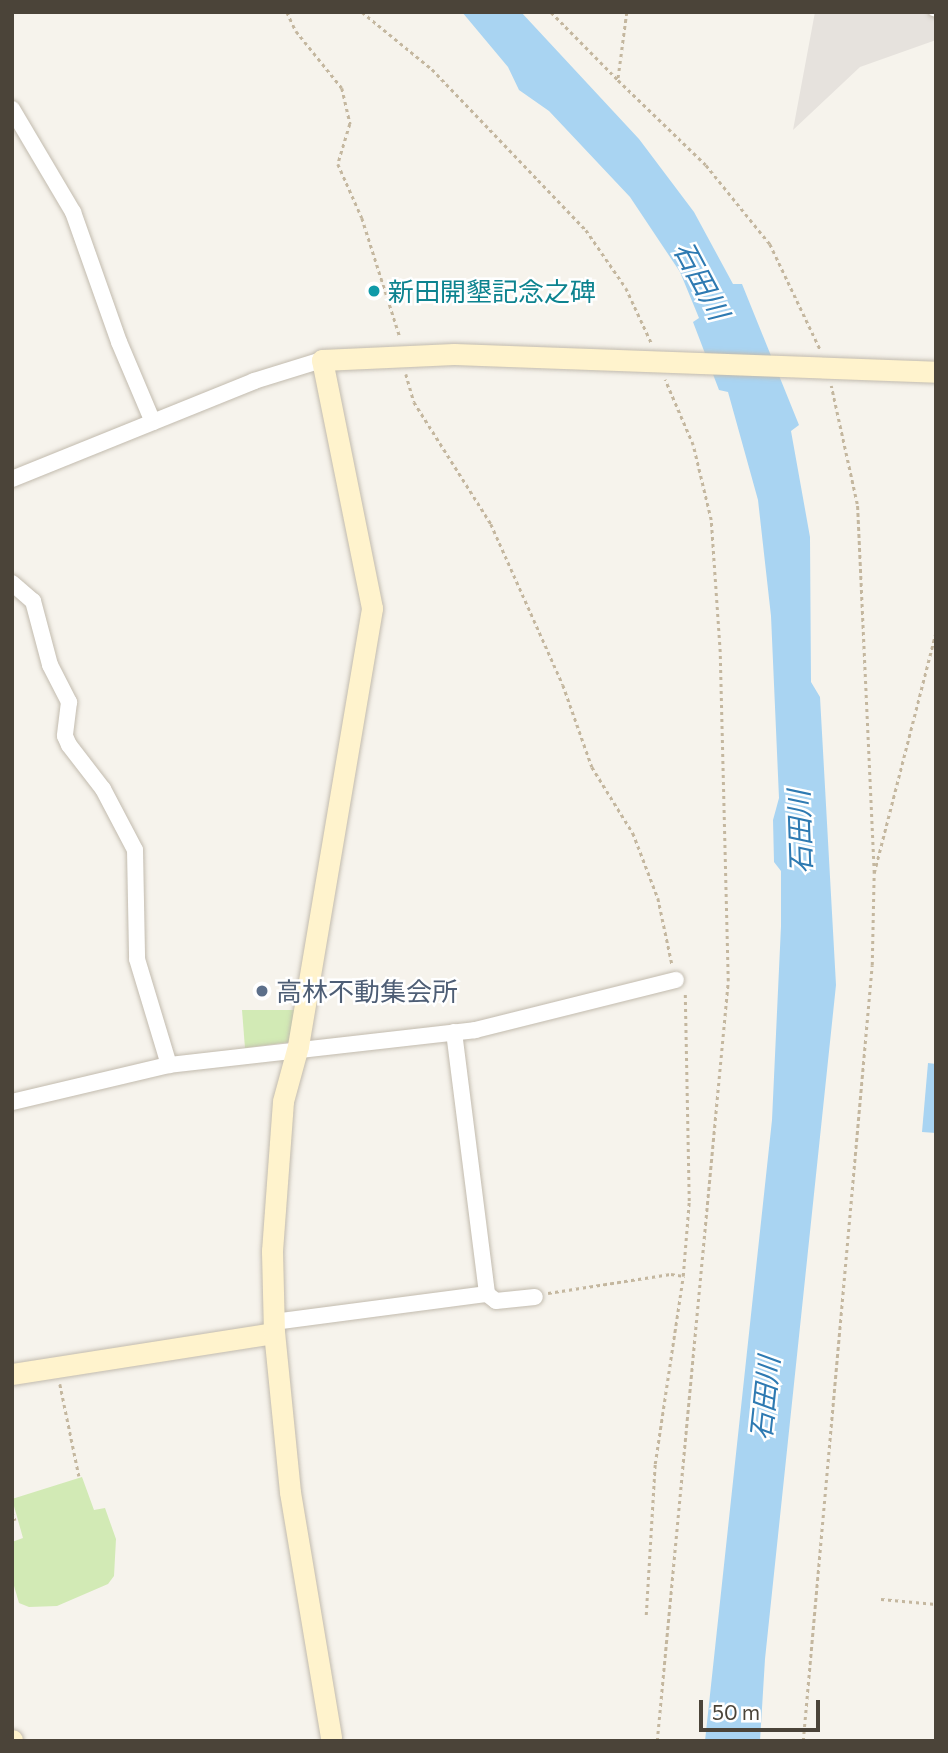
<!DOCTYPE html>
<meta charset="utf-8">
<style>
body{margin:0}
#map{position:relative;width:948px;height:1753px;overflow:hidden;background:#f6f3ec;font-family:Commissioner,"Noto Sans JP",sans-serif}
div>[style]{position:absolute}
.industrial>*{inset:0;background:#e6e2dd}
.green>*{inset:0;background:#d2eab5}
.water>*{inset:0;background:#a9d4f2}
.path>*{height:2.5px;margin-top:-1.25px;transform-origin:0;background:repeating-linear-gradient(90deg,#c4b79f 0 3.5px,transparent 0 7px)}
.roads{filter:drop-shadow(0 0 2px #c2bbae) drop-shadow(0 0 2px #c2bbae)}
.lane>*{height:8px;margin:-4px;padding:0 4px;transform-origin:4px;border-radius:4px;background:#fff}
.street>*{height:16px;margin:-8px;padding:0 8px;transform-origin:8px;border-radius:8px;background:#fff}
.secondary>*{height:21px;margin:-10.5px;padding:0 10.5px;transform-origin:10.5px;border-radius:10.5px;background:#fff3cd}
.dots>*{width:19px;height:19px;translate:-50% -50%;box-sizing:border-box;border:4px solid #fff;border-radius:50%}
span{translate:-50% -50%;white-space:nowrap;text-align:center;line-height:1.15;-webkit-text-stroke:5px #fff;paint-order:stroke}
.culture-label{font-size:26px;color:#0d838f}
.left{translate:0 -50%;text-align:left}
.service-label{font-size:26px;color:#4e5e75}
.water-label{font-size:28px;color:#2e7ab2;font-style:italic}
.frame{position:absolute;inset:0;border:14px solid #4b4439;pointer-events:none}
.scale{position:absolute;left:699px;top:1700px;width:121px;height:32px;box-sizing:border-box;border:4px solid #4b4439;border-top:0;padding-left:9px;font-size:21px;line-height:24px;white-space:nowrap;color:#4b4439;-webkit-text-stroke:5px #fff;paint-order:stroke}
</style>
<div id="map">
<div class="industrial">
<i style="clip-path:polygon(815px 12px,936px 12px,936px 40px,860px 67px,793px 130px)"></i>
</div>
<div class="green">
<i style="clip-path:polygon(242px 1010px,296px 1010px,290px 1042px,245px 1048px)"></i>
<i style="clip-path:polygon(82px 1477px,94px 1510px,105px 1508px,116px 1539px,114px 1576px,108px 1584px,57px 1606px,29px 1607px,19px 1603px,12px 1579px,12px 1542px,23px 1538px,12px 1499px)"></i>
</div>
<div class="water">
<i style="clip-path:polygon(462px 12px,521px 12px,639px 139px,694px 212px,733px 284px,742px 284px,799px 425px,791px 431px,810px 537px,811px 682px,820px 697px,836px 985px,765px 1659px,760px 1741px,705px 1741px,772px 1120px,781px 926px,781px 871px,774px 862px,773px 820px,779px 798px,771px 616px,758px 500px,728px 392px,719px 390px,693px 322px,699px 318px,680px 272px,630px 197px,549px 111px,519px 90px,508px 67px)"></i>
<i style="clip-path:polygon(928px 1063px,936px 1064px,936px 1133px,922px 1132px)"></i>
</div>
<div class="path">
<i style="left:287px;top:12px;width:21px;rotate:65deg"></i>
<i style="left:296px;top:31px;width:73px;rotate:51.1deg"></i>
<i style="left:342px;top:88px;width:37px;rotate:77deg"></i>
<i style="left:350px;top:124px;width:42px;rotate:106.7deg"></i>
<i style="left:338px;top:164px;width:59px;rotate:66deg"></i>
<i style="left:362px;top:218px;width:125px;rotate:72.3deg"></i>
<i style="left:362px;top:12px;width:90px;rotate:39.2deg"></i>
<i style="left:432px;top:69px;width:223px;rotate:46.3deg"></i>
<i style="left:586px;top:230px;width:70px;rotate:55.4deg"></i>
<i style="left:626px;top:288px;width:62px;rotate:65.1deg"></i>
<i style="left:551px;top:12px;width:95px;rotate:45.4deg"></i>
<i style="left:627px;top:12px;width:69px;rotate:97.5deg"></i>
<i style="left:618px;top:80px;width:122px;rotate:44deg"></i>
<i style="left:706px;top:165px;width:102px;rotate:51deg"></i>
<i style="left:770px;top:244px;width:116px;rotate:64.5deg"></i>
<i style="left:406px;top:374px;width:29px;rotate:74deg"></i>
<i style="left:414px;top:402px;width:144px;rotate:57.7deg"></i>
<i style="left:491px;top:524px;width:176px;rotate:65.9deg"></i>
<i style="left:563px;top:685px;width:87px;rotate:70.5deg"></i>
<i style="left:592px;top:767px;width:78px;rotate:58.2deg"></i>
<i style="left:633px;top:833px;width:70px;rotate:69deg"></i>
<i style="left:658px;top:898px;width:67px;rotate:78deg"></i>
<i style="left:874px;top:873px;width:249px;rotate:-75.6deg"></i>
<i style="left:548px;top:1293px;width:124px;rotate:-8.8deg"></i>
<i style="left:671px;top:1274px;width:12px;rotate:9deg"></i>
<i style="left:60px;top:1384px;width:94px;rotate:78.3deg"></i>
<i style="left:12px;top:1512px;width:9px;rotate:69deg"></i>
<i style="left:881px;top:1599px;width:55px;rotate:5.2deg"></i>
<i style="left:646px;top:1615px;width:151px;rotate:-86.6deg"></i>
<i style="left:655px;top:1464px;width:190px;rotate:-81.5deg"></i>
<i style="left:683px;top:1276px;width:75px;rotate:-85.4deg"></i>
<i style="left:689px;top:1201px;width:207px;rotate:-91.1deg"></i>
<i style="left:657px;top:1741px;width:763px;rotate:-84.66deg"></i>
<i style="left:728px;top:981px;width:329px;rotate:-91.4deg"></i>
<i style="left:720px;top:652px;width:132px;rotate:-93.9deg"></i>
<i style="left:711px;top:520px;width:77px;rotate:-103.5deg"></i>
<i style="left:693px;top:445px;width:71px;rotate:-113.3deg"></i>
<i style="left:803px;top:1741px;width:779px;rotate:-84.92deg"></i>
<i style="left:872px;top:965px;width:92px;rotate:-88.8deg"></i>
<i style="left:874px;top:873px;width:369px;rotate:-92.6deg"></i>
<i style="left:857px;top:504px;width:121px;rotate:-102.4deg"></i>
</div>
<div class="roads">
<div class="lane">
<i style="left:933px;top:12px;width:3px;rotate:18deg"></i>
</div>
<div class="street">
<i style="left:12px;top:109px;width:120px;rotate:59.4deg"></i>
<i style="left:73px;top:212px;width:138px;rotate:70.5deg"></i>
<i style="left:119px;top:342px;width:87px;rotate:67deg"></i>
<i style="left:12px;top:479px;width:261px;rotate:-22deg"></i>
<i style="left:254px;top:381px;width:71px;rotate:-17.2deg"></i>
<i style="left:12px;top:583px;width:28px;rotate:41deg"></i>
<i style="left:33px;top:601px;width:66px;rotate:75.1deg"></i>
<i style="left:50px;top:665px;width:42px;rotate:62.8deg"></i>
<i style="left:69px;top:702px;width:34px;rotate:97deg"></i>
<i style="left:65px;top:736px;width:10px;rotate:66deg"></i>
<i style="left:69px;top:745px;width:56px;rotate:52.3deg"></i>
<i style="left:103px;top:789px;width:69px;rotate:62.3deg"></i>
<i style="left:135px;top:850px;width:109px;rotate:88.9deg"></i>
<i style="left:137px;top:959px;width:111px;rotate:73.2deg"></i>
<i style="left:454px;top:1032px;width:264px;rotate:82.8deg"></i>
<i style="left:487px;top:1294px;width:11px;rotate:38deg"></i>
<i style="left:496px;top:1301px;width:39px;rotate:-6deg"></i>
<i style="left:12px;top:1102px;width:161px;rotate:-13.3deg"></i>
<i style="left:169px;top:1065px;width:308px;rotate:-6.5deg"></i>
<i style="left:475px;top:1030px;width:207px;rotate:-14deg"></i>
<i style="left:274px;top:1322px;width:215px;rotate:-7.5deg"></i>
</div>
<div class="secondary">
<i style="left:12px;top:1374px;width:265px;rotate:-8.9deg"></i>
<i style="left:331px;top:1737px;width:248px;rotate:-99.5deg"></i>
<i style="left:290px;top:1492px;width:160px;rotate:-95.7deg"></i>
<i style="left:274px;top:1333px;width:82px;rotate:-91.4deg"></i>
<i style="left:272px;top:1251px;width:150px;rotate:-85.8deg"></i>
<i style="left:283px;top:1101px;width:57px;rotate:-74.7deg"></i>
<i style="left:298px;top:1046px;width:444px;rotate:-80.4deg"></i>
<i style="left:372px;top:608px;width:253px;rotate:-101.4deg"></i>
<i style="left:322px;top:360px;width:132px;rotate:-2.6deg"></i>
<i style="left:454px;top:354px;width:482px;rotate:2.1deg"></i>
<i style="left:12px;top:1740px;width:1px;rotate:90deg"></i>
</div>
</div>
<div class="dots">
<i style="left:374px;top:291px;background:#0f9aa8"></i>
<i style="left:262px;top:991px;background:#5c6f8a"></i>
</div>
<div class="culture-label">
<span class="left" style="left:388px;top:291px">新田開墾記念之碑</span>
</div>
<div class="service-label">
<span class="left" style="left:276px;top:991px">高林不動集会所</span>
</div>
<div class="water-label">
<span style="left:702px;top:280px;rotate:62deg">石田川</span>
<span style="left:799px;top:832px;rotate:-92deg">石田川</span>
<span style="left:764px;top:1398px;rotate:-84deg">石田川</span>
</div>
<div class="frame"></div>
<div class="scale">50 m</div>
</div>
